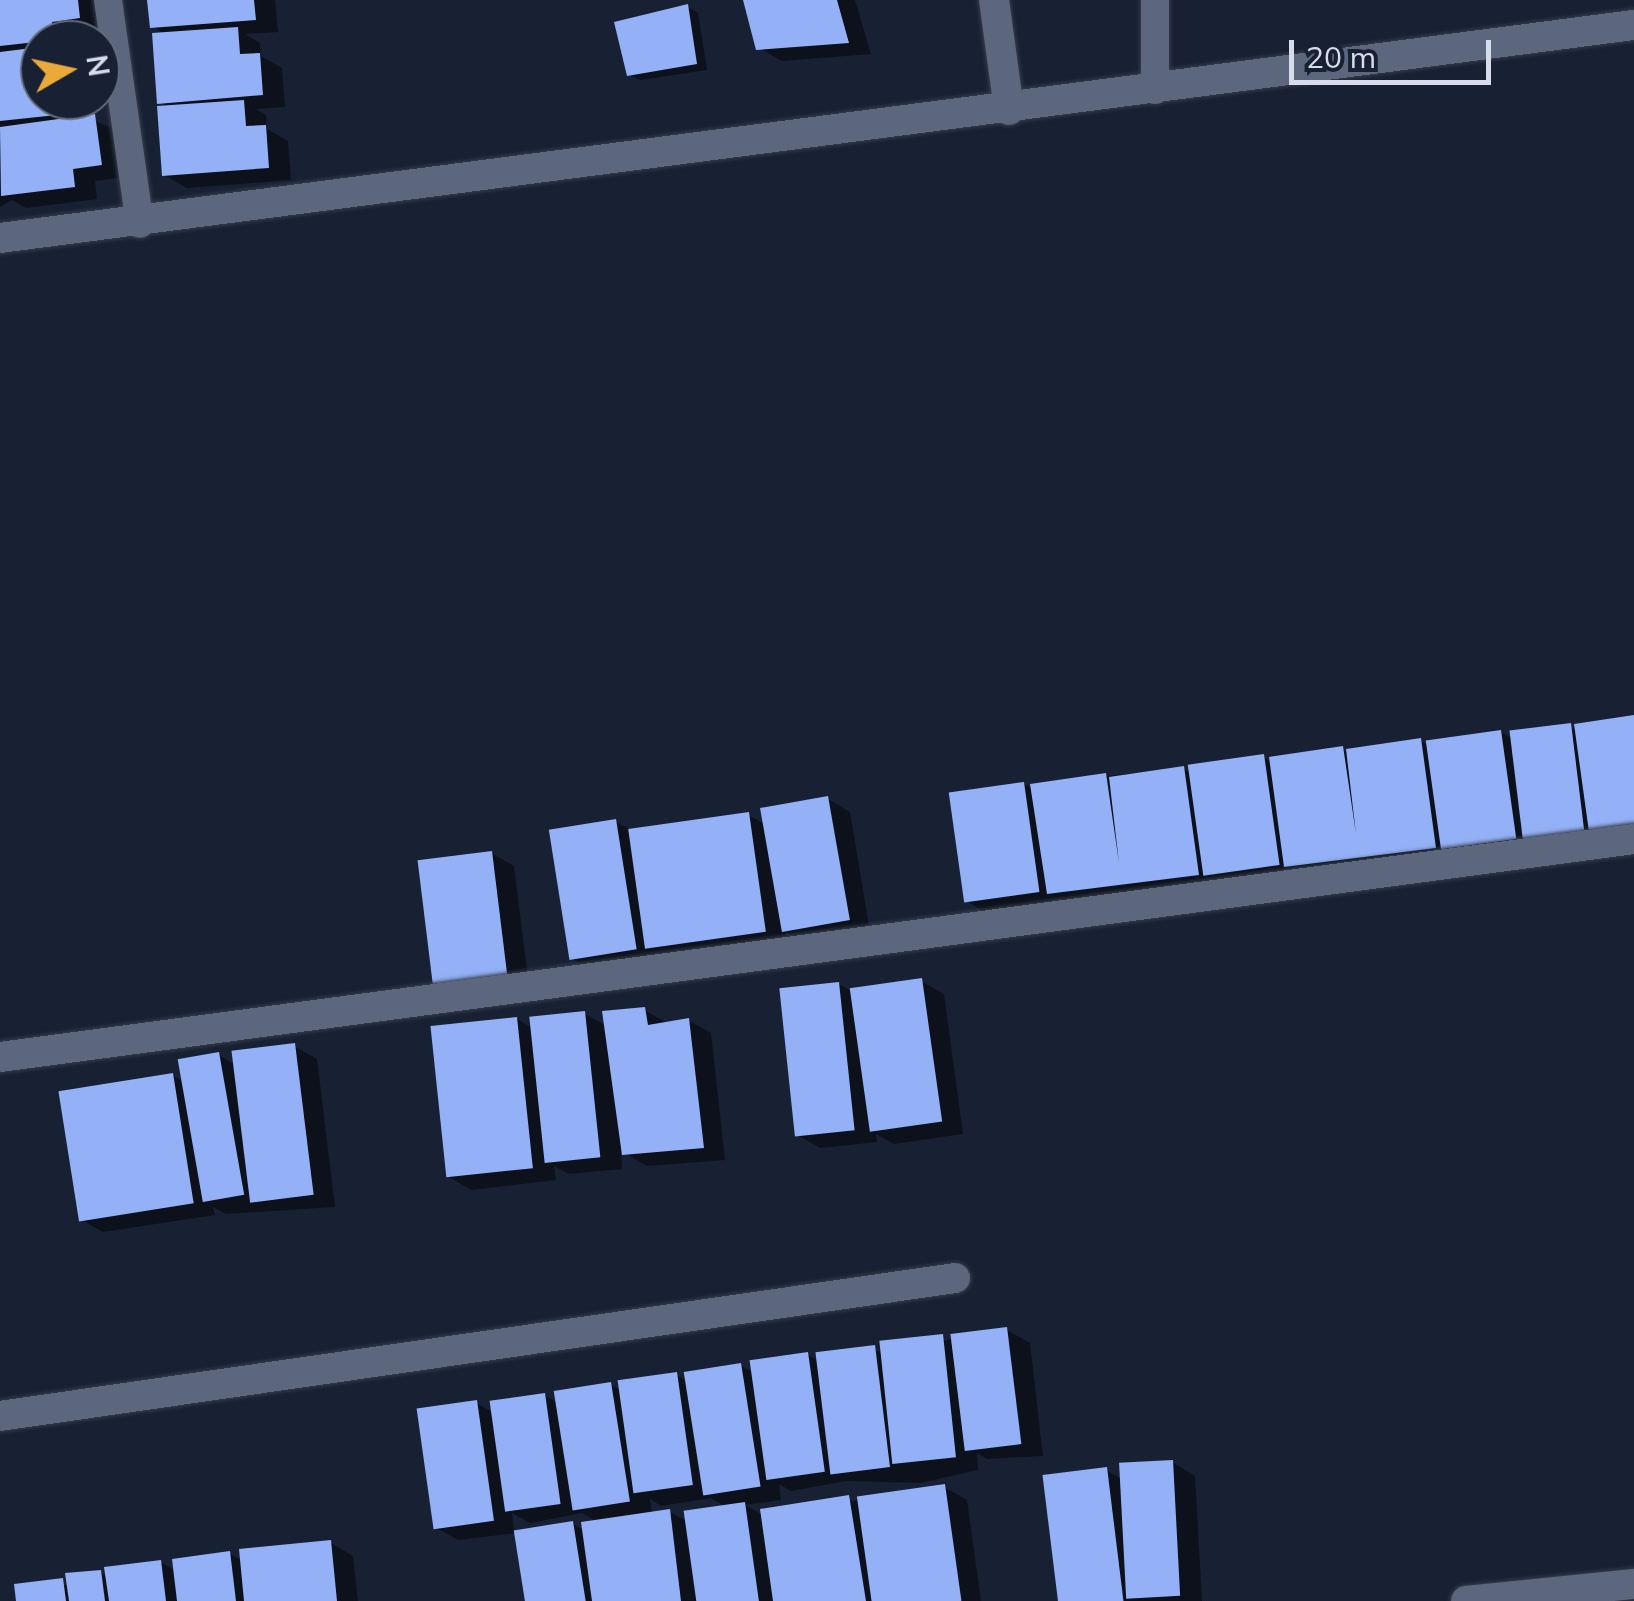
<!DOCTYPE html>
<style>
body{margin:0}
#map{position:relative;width:1634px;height:1601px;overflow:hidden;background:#182033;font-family:Mulish,sans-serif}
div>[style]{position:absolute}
.shadow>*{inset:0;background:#0007}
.building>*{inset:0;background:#94b1f7;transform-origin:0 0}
.roads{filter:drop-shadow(0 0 2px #363c4c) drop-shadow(0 0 2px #363c4c)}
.lane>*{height:28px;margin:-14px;padding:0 14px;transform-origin:14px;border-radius:14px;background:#5c667d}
.street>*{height:30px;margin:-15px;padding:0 15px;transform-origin:15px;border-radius:15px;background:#5c667d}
span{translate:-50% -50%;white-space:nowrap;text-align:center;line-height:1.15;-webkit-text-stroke:10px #182033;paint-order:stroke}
.north{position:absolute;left:20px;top:20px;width:100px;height:100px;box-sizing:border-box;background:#182033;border:2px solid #646b7c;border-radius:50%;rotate:81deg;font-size:28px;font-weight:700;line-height:40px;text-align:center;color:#d6dce9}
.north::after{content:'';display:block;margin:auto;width:35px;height:45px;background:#eaaa39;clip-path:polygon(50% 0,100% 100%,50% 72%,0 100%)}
.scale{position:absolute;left:1289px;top:40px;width:202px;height:45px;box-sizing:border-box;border:5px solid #d6dce9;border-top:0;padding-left:12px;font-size:30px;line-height:35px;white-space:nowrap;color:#d6dce9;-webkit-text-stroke:8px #182033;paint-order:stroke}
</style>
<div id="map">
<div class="shadow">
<i style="clip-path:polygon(0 0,98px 0,102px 30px,74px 34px,75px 40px,40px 40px,40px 100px,100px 100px,100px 52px,108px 57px,114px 104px,86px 108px,87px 118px,117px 130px,124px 177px,95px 181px,97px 199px,26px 208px,12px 200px,0 207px)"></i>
<i style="clip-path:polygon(150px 0,275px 0,278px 32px,245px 34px,260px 43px,261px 56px,282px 68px,285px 107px,256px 109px,266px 115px,267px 129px,288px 141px,291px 180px,187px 188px,164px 175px,169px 107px,159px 102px,166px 35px,152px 26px)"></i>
<i style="clip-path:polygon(746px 0,855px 0,871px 54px,782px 61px,759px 48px)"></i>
<i style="clip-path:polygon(688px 7px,698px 13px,707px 70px,640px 80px,629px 74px)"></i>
<i style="clip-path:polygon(1634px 718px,1634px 840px,1072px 905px,1060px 899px,989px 914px,966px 901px,1024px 784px,1034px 790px,1105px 776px,1184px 769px,1192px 774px,1263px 757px,1272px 762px,1421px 741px,1429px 746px,1501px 732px,1513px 739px)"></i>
<i style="clip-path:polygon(828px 799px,850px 812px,870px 932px,805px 943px,786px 932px,787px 944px,670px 960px,656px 952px,657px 961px,592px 970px,569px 957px,616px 822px,631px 830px,748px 815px,765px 824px)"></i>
<i style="clip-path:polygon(491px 853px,514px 866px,529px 987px,459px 996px)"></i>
<i style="clip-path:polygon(921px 981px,944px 994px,963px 1134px,894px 1144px,876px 1134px,877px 1142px,820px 1148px,797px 1135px,839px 984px,854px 993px)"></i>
<i style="clip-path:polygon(644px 1010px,669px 1024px,688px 1020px,711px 1033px,725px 1160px,647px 1166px,621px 1151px,622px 1169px,569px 1174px,554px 1166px,556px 1180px,471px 1190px,449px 1177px,517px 1019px,532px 1028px,585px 1014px,607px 1026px)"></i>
<i style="clip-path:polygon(294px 1046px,317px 1059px,335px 1207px,226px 1214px,213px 1207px,215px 1215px,103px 1232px,80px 1219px,173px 1076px,184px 1082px,218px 1055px,236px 1065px)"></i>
<i style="clip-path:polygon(evenodd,1007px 1330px,1030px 1343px,1043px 1456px,987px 1459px,977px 1453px,978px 1470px,920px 1483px,846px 1481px,791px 1491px,779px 1484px,781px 1500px,745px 1505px,763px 1515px,944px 1487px,967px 1500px,981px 1601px,527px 1601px,517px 1533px,458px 1540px,435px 1527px,476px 1403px,494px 1413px,544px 1395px,558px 1403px,611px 1385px,622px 1391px,676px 1375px,688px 1382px,740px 1365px,754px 1373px,808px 1355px,819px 1361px,1007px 1330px,711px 1498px,726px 1507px,688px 1522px,670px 1512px,652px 1514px,650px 1499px,661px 1506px,711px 1498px,1007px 1330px,512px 1513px,530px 1523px,582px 1513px,598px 1522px,585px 1531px,573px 1524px,514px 1532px,512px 1513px)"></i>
<i style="clip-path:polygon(1172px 1462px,1195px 1476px,1202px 1601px,1060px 1601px,1106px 1470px,1122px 1479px)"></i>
<i style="clip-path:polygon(331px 1543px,353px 1556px,358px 1601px,18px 1601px,101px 1573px,108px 1577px,160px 1562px,176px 1571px,229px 1553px,242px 1561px)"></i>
</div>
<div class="building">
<i style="clip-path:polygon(0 0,78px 0,80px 18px,52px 22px,54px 40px,0 46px)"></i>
<i style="clip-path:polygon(147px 0,254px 0,256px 20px,150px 28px)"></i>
<i style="clip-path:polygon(743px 0,837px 0,849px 43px,756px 50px)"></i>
<i style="clip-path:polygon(688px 4px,697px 64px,627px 76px,614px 22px)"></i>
<i style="clip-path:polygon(238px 27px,240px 54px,260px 53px,263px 95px,157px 104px,152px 33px)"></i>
<i style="clip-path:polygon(40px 47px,40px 100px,64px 100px,66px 114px,0 121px,0 52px)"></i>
<i style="clip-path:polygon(244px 100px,246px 126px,266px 125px,269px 168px,162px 176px,157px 106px)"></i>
<i style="clip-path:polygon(95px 114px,102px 165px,73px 169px,75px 187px,1px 196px,0 127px)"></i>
<i style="clip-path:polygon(1634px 715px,1634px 825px,1589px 832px,1574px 724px)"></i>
<i style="left:1571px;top:723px;width:111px;height:62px;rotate:83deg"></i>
<i style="left:1501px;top:730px;width:110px;height:76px;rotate:82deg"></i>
<i style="clip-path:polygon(1421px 738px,1436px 848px,1284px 867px,1269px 757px,1343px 746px,1356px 834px,1346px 749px)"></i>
<i style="left:1264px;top:754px;width:112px;height:77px;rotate:82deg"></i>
<i style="clip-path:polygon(1184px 766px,1199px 875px,1047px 894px,1030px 784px,1106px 773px,1119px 863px,1109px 777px)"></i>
<i style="left:1024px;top:782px;width:111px;height:76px;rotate:82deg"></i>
<i style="left:828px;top:796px;width:126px;height:69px;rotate:80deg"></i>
<i style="left:749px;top:812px;width:121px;height:122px;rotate:82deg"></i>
<i style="left:616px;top:819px;width:132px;height:68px;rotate:81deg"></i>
<i style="left:492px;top:851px;width:125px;height:75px;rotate:83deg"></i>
<i style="left:922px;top:978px;width:145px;height:73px;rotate:82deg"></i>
<i style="left:839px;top:982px;width:149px;height:60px;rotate:84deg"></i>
<i style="clip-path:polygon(645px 1007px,648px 1025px,689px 1018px,704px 1148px,622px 1155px,602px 1011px)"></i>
<i style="left:585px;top:1011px;width:147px;height:56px;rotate:84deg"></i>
<i style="left:517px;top:1017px;width:152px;height:87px;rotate:84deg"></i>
<i style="left:295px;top:1043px;width:153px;height:64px;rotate:83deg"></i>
<i style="left:219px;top:1052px;width:145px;height:42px;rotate:80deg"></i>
<i style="left:173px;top:1073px;width:132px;height:116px;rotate:81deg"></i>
<i style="left:1007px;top:1327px;width:118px;height:57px;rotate:83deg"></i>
<i style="left:943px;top:1334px;width:124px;height:64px;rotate:84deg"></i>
<i style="left:875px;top:1345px;width:123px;height:60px;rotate:83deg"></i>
<i style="left:808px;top:1352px;width:121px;height:59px;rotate:82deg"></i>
<i style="left:741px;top:1363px;width:125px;height:58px;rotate:81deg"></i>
<i style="left:677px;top:1372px;width:114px;height:60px;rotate:82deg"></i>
<i style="left:611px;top:1382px;width:121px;height:58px;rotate:81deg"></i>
<i style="left:545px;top:1393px;width:112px;height:56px;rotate:82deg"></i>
<i style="left:477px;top:1400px;width:122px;height:61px;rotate:82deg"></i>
<i style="left:1173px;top:1460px;width:136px;height:54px;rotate:87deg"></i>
<i style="left:1107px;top:1467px;width:135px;height:65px;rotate:83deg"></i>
<i style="left:945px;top:1484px;width:118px;height:89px;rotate:82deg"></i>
<i style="clip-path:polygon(849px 1495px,866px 1601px,773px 1601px,760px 1509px)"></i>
<i style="left:745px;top:1502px;width:100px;height:62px;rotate:82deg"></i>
<i style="clip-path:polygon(670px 1509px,681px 1601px,592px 1601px,581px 1522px)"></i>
<i style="left:573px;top:1521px;width:81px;height:60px;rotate:81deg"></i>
<i style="clip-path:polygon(331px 1540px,337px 1601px,244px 1601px,239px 1549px)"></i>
<i style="clip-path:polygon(230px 1551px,236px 1601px,177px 1601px,172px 1559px)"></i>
<i style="clip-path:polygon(161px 1560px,166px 1601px,109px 1601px,104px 1567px)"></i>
<i style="clip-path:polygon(101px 1570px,105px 1601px,69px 1601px,65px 1573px)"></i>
<i style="clip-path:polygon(63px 1578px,66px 1601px,16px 1601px,14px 1584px)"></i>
</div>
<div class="roads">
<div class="lane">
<i style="left:108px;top:0;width:226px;rotate:81.9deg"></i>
<i style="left:1155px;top:0;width:90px;rotate:90deg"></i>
</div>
<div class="street">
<i style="left:994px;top:0;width:111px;rotate:82.2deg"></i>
<i style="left:0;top:238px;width:1648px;rotate:-7.43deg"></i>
<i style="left:0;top:1057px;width:1648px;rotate:-7.6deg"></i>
<i style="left:0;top:1416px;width:965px;rotate:-8.22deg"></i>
<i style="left:1466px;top:1601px;width:169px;rotate:-5.8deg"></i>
</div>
</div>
<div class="north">N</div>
<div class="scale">20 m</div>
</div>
